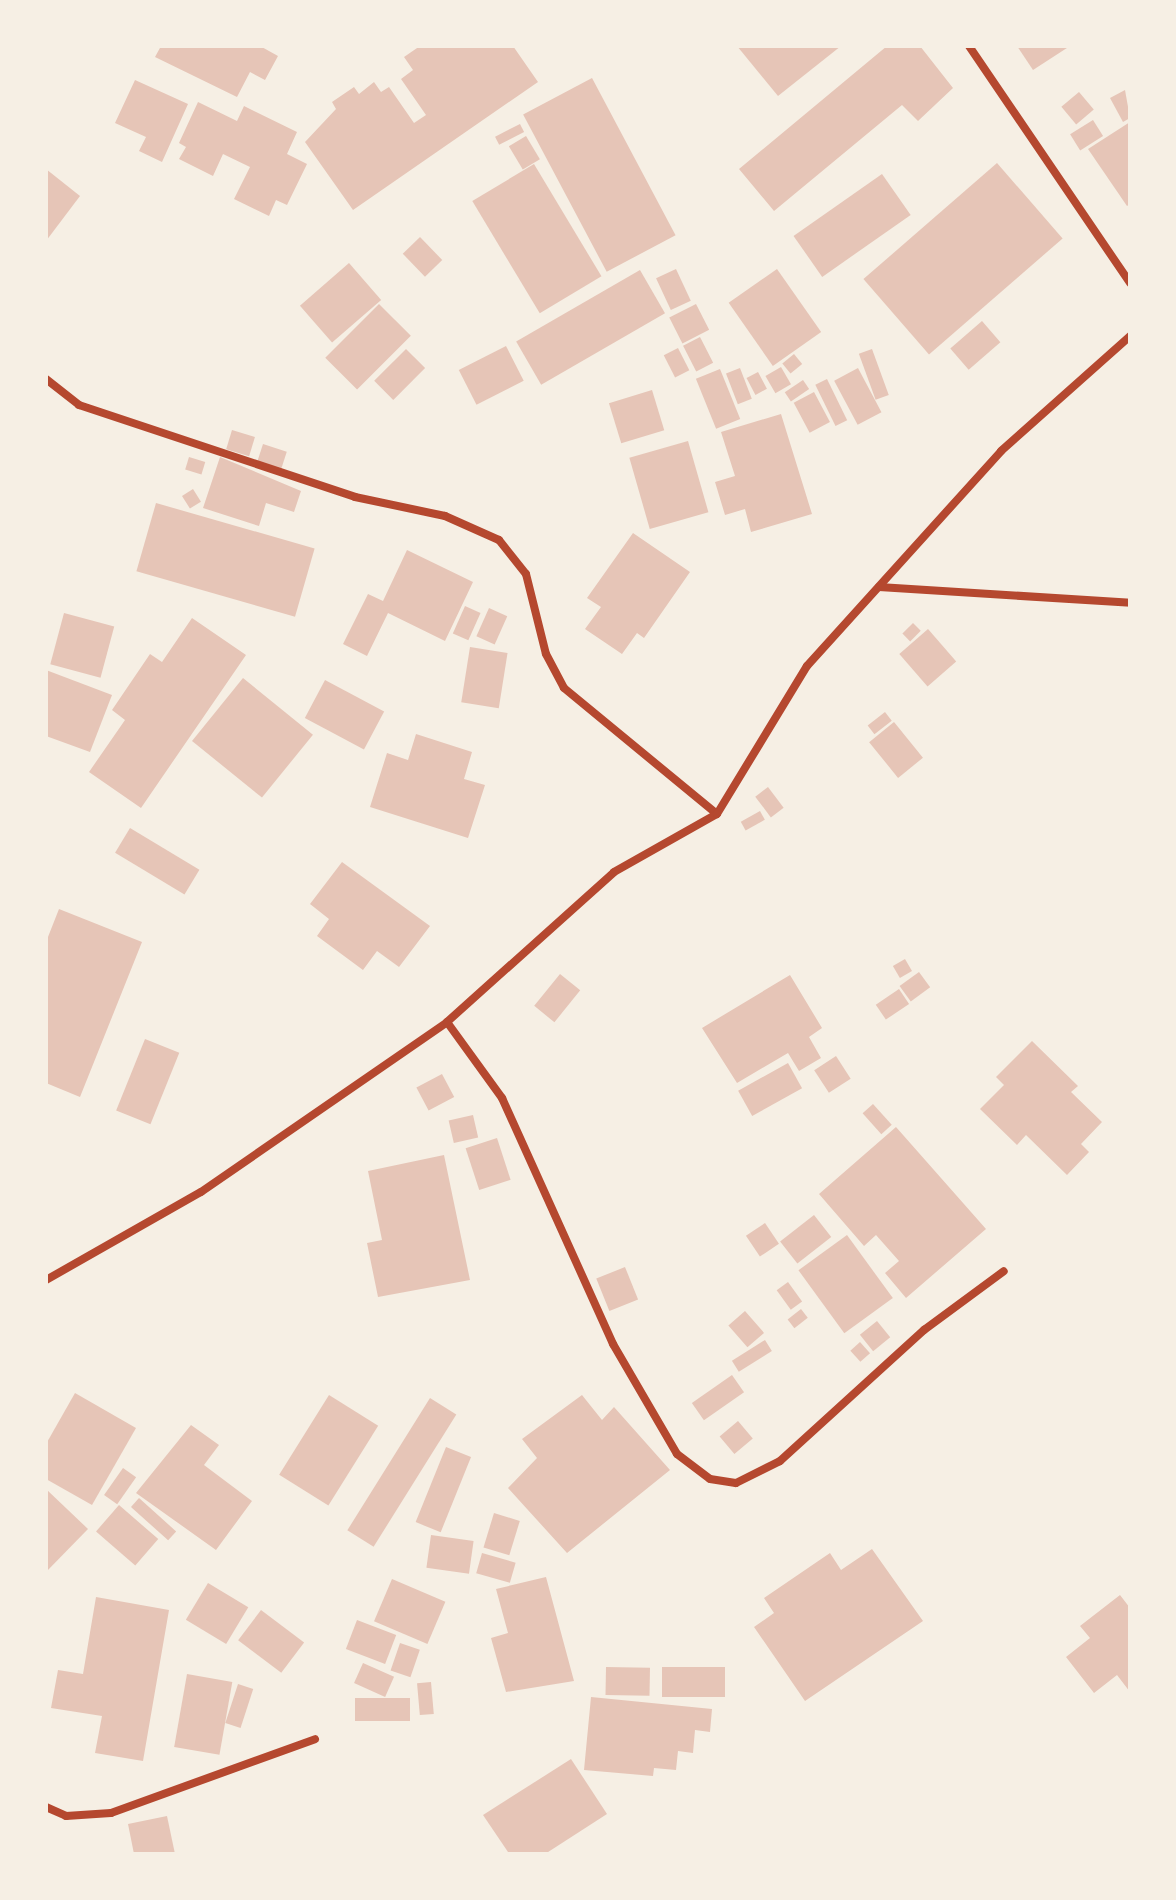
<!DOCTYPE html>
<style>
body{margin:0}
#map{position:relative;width:1176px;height:1900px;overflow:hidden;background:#f6efe4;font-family:Poppins,sans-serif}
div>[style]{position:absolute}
.building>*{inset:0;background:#e6c5b7;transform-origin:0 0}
.minor>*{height:8px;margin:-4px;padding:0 4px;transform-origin:4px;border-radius:4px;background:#b5482f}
span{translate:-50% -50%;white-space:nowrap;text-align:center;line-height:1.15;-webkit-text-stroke:8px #f6efe4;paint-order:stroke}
.frame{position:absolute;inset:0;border:48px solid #f6efe4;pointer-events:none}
</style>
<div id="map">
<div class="building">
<i style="clip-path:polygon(161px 46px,260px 46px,278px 56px,265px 80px,250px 72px,237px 97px,155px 57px)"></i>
<i style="clip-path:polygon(420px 46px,513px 46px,538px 82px,353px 210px,305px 142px,336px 109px,332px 102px,354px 87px,359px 94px,374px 82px,381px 92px,389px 87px,414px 123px,426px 115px,401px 79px,413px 70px,404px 57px)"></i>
<i style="clip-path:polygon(737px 46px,841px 46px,778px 96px)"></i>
<i style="clip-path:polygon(887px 46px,920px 46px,953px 88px,918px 121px,902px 105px,774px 211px,739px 169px)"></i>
<i style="clip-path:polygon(1017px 46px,1070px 46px,1033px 70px)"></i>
<i style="left:592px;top:78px;width:178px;height:78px;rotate:62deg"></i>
<i style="clip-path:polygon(135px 80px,188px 104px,162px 162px,139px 151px,146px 137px,115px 123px)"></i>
<i style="clip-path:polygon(1125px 90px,1130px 118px,1123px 122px,1110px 98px)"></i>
<i style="left:1079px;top:92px;width:23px;height:23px;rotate:50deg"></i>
<i style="clip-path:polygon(198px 102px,237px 121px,244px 106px,297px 132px,287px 154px,307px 164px,287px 205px,276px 200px,269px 216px,234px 199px,250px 167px,223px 154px,213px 176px,179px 159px,186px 147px,179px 143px)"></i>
<i style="left:1093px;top:120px;width:19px;height:27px;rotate:58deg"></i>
<i style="clip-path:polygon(1130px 122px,1130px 204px,1127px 206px,1088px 149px)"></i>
<i style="left:520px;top:124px;width:9px;height:28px;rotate:63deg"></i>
<i style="left:526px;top:136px;width:27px;height:20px;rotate:59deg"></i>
<i style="left:997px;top:163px;width:100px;height:177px;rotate:49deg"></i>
<i style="left:534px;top:164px;width:131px;height:72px;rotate:59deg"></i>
<i style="clip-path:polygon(46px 169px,80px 196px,46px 241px)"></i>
<i style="left:882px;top:174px;width:50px;height:108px;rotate:55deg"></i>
<i style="left:420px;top:237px;width:32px;height:24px;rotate:46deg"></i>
<i style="left:349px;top:263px;width:49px;height:65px;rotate:49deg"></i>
<i style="left:676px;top:269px;width:35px;height:22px;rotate:65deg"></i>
<i style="left:777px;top:269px;width:77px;height:59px;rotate:55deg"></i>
<i style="left:640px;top:270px;width:50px;height:143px;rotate:60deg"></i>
<i style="left:379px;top:304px;width:45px;height:76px;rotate:45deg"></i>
<i style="left:696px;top:304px;width:29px;height:30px;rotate:63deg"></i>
<i style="left:982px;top:321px;width:28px;height:42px;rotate:49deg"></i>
<i style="left:700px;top:337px;width:29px;height:19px;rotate:63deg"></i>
<i style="left:506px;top:346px;width:39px;height:53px;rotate:63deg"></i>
<i style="left:678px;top:348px;width:25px;height:16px;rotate:63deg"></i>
<i style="left:406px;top:349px;width:27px;height:45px;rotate:45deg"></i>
<i style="left:872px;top:349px;width:49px;height:14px;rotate:70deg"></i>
<i style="left:794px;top:354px;width:13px;height:15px;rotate:51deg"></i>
<i style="left:781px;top:367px;width:20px;height:18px;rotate:60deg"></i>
<i style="left:740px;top:368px;width:33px;height:15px;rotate:69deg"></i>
<i style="left:858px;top:368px;width:50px;height:27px;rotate:62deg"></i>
<i style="left:720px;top:369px;width:54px;height:26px;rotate:68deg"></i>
<i style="left:758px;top:372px;width:19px;height:13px;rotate:62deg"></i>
<i style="left:827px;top:379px;width:46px;height:13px;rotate:64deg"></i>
<i style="left:803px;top:380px;width:11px;height:22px;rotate:56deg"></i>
<i style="left:652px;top:390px;width:42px;height:45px;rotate:73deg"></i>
<i style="left:814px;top:392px;width:34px;height:23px;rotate:62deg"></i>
<i style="clip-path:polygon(781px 414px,812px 514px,751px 532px,745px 509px,725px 515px,715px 482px,735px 476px,721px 432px)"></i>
<i style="left:232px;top:430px;width:24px;height:20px;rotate:17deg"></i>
<i style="left:688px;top:441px;width:74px;height:61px;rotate:74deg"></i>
<i style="left:263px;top:444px;width:25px;height:22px;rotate:18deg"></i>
<i style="left:189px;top:457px;width:17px;height:13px;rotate:17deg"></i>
<i style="clip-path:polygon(220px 457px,301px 491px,294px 512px,266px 503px,259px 526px,203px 508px)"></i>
<i style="left:193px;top:489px;width:15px;height:13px;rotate:58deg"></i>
<i style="left:156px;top:503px;width:165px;height:71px;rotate:16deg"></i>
<i style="clip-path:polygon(633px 533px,690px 572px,644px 638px,637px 633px,622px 654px,585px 629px,601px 607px,587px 598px)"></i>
<i style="clip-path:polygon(407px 550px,473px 582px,445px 641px,388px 613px,367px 656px,343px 644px,368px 594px,383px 601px)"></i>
<i style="left:465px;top:606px;width:17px;height:30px;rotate:24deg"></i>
<i style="left:489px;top:608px;width:20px;height:31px;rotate:24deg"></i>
<i style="left:64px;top:613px;width:52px;height:53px;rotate:15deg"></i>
<i style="clip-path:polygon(192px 618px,246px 655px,141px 808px,89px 772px,125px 720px,112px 710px,150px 654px,162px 662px)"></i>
<i style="left:913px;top:623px;width:11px;height:15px;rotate:45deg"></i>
<i style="left:928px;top:629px;width:43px;height:38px;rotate:49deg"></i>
<i style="left:470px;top:647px;width:38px;height:56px;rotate:9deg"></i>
<i style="clip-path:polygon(46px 670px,112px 695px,90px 752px,46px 736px)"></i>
<i style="left:243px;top:678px;width:90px;height:81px;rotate:39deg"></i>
<i style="left:325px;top:680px;width:67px;height:43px;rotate:28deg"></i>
<i style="left:885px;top:712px;width:11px;height:22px;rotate:52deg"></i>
<i style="left:894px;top:722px;width:46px;height:32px;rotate:51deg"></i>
<i style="clip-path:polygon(416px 734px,472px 752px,464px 779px,485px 785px,468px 838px,370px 807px,387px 753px,408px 760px)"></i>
<i style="left:768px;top:787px;width:26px;height:16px;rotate:53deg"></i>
<i style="left:760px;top:811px;width:10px;height:22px;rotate:61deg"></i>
<i style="left:130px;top:828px;width:81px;height:29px;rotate:31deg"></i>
<i style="clip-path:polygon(342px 862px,430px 926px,399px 967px,377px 951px,363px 970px,317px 936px,329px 919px,310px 904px)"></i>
<i style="clip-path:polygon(59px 909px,142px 942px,80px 1097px,46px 1083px,46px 942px)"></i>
<i style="left:905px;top:959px;width:14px;height:14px;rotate:60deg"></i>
<i style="left:919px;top:972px;width:19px;height:24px;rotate:54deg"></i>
<i style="left:560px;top:974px;width:26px;height:41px;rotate:39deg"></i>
<i style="clip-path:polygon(790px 975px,822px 1028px,809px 1037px,821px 1058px,799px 1071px,788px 1053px,737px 1083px,702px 1028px)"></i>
<i style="left:899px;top:989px;width:18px;height:28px;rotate:56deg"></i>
<i style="left:145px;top:1039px;width:37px;height:77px;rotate:22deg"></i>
<i style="clip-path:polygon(1032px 1041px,1078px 1086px,1071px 1092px,1102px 1122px,1081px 1144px,1089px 1152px,1067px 1175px,1026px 1135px,1017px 1145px,980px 1109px,1004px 1085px,996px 1077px)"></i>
<i style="left:836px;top:1056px;width:27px;height:26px;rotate:57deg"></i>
<i style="left:788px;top:1063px;width:29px;height:57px;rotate:61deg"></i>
<i style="left:442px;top:1074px;width:26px;height:29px;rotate:62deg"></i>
<i style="left:873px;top:1104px;width:28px;height:14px;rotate:48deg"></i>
<i style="left:473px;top:1115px;width:23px;height:25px;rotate:77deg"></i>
<i style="clip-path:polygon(896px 1127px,986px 1229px,906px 1298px,885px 1273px,899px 1261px,876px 1235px,864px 1246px,819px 1194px)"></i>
<i style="left:497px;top:1138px;width:44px;height:33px;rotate:72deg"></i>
<i style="clip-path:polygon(444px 1155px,470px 1280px,378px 1297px,367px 1243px,382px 1240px,368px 1171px)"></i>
<i style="left:814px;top:1215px;width:28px;height:43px;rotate:52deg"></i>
<i style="left:765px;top:1223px;width:25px;height:23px;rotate:56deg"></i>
<i style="left:847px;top:1235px;width:78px;height:60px;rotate:54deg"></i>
<i style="left:625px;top:1267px;width:35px;height:31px;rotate:68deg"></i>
<i style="left:788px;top:1282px;width:24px;height:14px;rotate:54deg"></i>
<i style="left:801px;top:1309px;width:11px;height:17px;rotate:52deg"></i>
<i style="left:745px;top:1311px;width:29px;height:22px;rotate:49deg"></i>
<i style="left:877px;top:1321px;width:21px;height:22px;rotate:51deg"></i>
<i style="left:765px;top:1340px;width:13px;height:39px;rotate:58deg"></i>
<i style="left:860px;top:1342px;width:15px;height:13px;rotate:48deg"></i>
<i style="left:732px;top:1375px;width:21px;height:49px;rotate:55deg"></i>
<i style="clip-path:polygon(75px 1393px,136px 1428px,92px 1505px,46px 1479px,46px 1444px)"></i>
<i style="left:329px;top:1395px;width:58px;height:94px;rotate:32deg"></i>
<i style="clip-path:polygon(582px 1395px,602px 1420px,614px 1407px,670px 1470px,567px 1553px,508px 1488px,537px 1458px,522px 1439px)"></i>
<i style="left:430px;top:1398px;width:31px;height:156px;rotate:32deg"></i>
<i style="left:738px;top:1421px;width:23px;height:24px;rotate:50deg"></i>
<i style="clip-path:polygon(191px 1425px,219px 1445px,204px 1465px,252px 1501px,216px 1550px,136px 1493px)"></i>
<i style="left:446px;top:1447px;width:27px;height:81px;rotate:22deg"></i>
<i style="left:123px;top:1468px;width:16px;height:33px;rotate:35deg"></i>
<i style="clip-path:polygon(46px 1489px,88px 1529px,46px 1572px)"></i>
<i style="left:139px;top:1498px;width:50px;height:12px;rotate:42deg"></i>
<i style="left:119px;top:1505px;width:52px;height:35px;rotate:41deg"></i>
<i style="left:494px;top:1513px;width:27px;height:36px;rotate:17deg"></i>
<i style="left:431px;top:1535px;width:43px;height:33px;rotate:8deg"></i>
<i style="clip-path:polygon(872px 1549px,923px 1621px,805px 1701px,754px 1627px,774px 1613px,764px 1598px,830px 1553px,841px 1570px)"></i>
<i style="left:482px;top:1553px;width:35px;height:21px;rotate:16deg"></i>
<i style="clip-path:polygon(546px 1577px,574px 1681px,506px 1692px,491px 1638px,508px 1633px,496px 1589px)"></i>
<i style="left:392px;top:1579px;width:58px;height:46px;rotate:23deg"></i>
<i style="left:208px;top:1583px;width:47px;height:43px;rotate:31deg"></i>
<i style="clip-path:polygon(1120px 1595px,1130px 1608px,1130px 1692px,1117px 1675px,1094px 1693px,1066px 1657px,1090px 1638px,1080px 1626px)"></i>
<i style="clip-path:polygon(96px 1597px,169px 1610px,143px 1761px,95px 1753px,102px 1716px,51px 1708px,58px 1670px,83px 1674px)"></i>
<i style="left:261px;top:1610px;width:54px;height:38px;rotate:37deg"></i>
<i style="left:357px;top:1620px;width:42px;height:31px;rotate:21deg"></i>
<i style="left:400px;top:1643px;width:21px;height:29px;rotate:19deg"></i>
<i style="left:363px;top:1663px;width:34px;height:22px;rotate:24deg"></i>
<i style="left:606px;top:1667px;width:44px;height:28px;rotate:1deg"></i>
<i style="left:662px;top:1667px;width:63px;height:30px"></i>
<i style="left:187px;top:1674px;width:46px;height:74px;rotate:10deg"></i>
<i style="left:431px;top:1682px;width:32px;height:14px;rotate:85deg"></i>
<i style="left:238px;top:1684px;width:16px;height:41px;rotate:18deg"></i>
<i style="clip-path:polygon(591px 1697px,712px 1709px,710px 1732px,695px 1730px,693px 1753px,678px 1751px,676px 1770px,654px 1768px,653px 1776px,584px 1770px)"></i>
<i style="left:410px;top:1698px;width:23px;height:55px;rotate:90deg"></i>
<i style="clip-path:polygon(571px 1759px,607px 1814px,545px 1854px,508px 1852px,483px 1815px)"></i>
<i style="clip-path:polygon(167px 1816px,175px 1854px,134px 1854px,128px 1824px)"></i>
</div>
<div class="minor">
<i style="left:969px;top:46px;width:287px;rotate:55.8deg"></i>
<i style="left:46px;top:379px;width:42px;rotate:38.2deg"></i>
<i style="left:79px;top:405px;width:291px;rotate:18.4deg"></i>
<i style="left:355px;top:497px;width:92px;rotate:11.9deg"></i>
<i style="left:445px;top:516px;width:59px;rotate:24deg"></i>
<i style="left:499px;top:540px;width:43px;rotate:51.5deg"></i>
<i style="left:526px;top:574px;width:82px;rotate:76deg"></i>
<i style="left:546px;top:654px;width:38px;rotate:62deg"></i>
<i style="left:564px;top:688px;width:198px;rotate:39.5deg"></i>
<i style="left:879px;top:587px;width:252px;rotate:3.6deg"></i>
<i style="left:447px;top:1022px;width:94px;rotate:54.1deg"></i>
<i style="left:502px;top:1098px;width:270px;rotate:65.7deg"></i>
<i style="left:613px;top:1344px;width:127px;rotate:59.8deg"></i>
<i style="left:677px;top:1454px;width:41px;rotate:37.1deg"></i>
<i style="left:710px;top:1479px;width:26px;rotate:9deg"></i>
<i style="left:736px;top:1483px;width:49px;rotate:-26.6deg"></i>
<i style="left:780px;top:1461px;width:195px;rotate:-42.3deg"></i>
<i style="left:924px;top:1330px;width:99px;rotate:-36.4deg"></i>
<i style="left:46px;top:1280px;width:178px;rotate:-29.6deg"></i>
<i style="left:201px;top:1192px;width:299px;rotate:-34.6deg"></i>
<i style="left:447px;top:1022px;width:224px;rotate:-41.9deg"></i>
<i style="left:614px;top:872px;width:118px;rotate:-29.4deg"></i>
<i style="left:717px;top:814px;width:173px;rotate:-58.7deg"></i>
<i style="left:807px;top:666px;width:290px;rotate:-47.9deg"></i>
<i style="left:1001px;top:451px;width:173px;rotate:-41.7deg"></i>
<i style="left:46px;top:1807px;width:22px;rotate:24deg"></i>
<i style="left:66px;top:1816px;width:45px;rotate:-3.8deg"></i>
<i style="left:111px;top:1813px;width:217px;rotate:-19.9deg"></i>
</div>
<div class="frame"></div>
</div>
